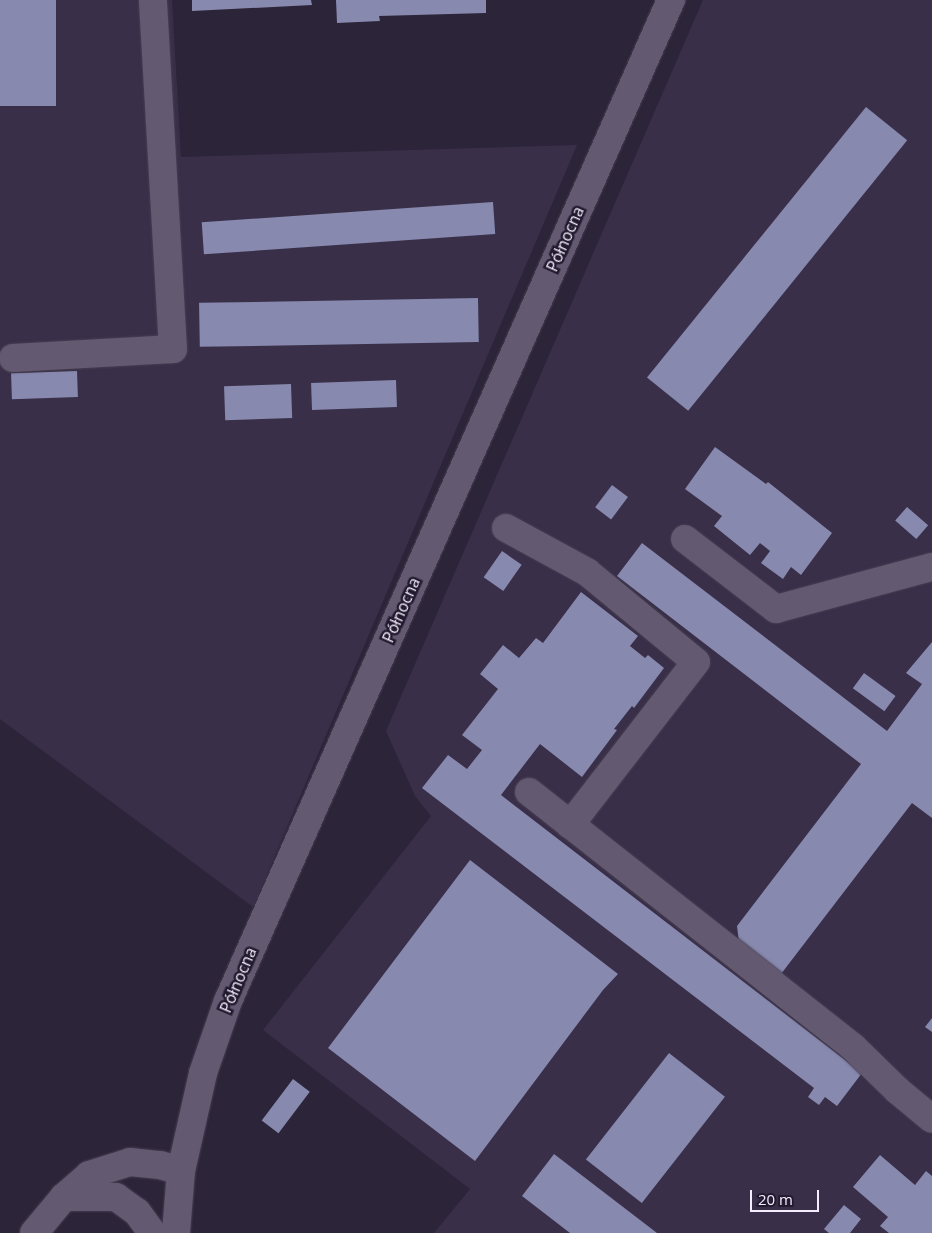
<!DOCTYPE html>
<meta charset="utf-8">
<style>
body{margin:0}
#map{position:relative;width:932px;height:1233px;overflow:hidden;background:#2c2439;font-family:"Open Sans",sans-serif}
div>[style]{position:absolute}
.built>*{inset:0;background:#392f49}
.building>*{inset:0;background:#8789ae;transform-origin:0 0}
.roads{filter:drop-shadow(0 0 1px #463e50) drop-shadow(0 0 1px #463e50)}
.minor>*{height:28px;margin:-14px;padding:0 14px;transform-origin:14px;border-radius:14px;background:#635a72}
span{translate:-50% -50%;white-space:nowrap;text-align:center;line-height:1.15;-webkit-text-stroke:5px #221a2e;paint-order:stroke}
.street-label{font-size:16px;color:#f3eefd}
.scale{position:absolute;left:750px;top:1190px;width:69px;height:22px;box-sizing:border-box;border:2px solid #f3eefd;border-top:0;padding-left:6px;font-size:15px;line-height:18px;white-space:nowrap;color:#f3eefd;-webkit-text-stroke:4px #221a2e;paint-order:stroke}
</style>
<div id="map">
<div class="built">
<i style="clip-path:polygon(0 0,172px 0,181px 157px,577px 145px,253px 907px,0 719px)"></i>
<i style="clip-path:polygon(703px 0,932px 0,932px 1233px,434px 1233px,470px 1189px,263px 1030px,431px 816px,415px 796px,386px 731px)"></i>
</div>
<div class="building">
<i style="left:0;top:0;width:56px;height:106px"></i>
<i style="clip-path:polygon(192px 0,311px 0,312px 5px,192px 11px)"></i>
<i style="clip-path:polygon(336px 0,486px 0,486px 13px,379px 16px,380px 21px,337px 23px)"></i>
<i style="left:866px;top:107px;width:53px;height:348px;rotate:39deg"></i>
<i style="left:493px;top:202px;width:32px;height:292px;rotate:86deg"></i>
<i style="left:478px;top:298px;width:44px;height:279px;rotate:89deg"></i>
<i style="left:77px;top:371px;width:26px;height:66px;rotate:88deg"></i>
<i style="left:396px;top:380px;width:27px;height:85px;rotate:88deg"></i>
<i style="left:291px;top:384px;width:34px;height:67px;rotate:88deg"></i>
<i style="clip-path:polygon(715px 447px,766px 484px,768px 482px,832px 533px,801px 575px,791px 567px,783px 579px,761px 563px,770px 551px,760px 543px,750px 555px,714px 526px,722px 516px,685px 489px)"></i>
<i style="left:612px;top:485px;width:20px;height:28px;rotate:37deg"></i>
<i style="left:907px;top:507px;width:28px;height:18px;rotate:41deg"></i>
<i style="clip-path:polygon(642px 543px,887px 731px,922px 684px,906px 673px,932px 642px,932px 818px,912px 803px,781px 974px,739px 942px,737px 926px,861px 764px,617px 576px)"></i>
<i style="left:502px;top:551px;width:24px;height:32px;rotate:35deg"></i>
<i style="clip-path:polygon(581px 592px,638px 636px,630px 646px,645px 658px,648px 655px,664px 668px,634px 708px,632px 706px,614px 729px,617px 730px,582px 777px,540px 744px,501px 795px,862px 1073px,837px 1106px,825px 1097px,819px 1105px,808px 1097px,814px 1088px,422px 788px,448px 755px,467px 769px,482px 750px,462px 735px,498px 689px,480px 674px,503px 645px,519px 658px,536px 638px,543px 643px)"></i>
<i style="left:864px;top:673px;width:39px;height:19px;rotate:36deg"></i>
<i style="clip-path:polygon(470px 860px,618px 974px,603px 990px,475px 1161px,328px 1048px)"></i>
<i style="clip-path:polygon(932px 1018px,932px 1032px,925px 1027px)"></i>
<i style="left:669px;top:1053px;width:71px;height:135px;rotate:38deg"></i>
<i style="left:293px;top:1079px;width:21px;height:52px;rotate:37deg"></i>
<i style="clip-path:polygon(554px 1154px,657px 1233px,570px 1233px,522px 1196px)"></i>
<i style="clip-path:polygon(880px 1155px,915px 1185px,926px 1171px,932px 1176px,932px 1233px,889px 1233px,880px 1226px,888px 1217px,853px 1187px)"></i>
<i style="clip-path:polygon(844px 1205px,861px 1219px,850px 1233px,829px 1233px,824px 1229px)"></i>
</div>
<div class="roads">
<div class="minor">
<i style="left:13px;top:358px;width:160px;rotate:-3.2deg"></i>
<i style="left:173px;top:349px;width:350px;rotate:-93.3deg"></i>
<i style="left:506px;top:528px;width:92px;rotate:28.5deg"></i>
<i style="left:587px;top:572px;width:141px;rotate:39.5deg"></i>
<i style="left:696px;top:662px;width:206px;rotate:127.7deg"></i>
<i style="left:685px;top:539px;width:115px;rotate:37.6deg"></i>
<i style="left:776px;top:609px;width:162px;rotate:-15.1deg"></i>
<i style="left:529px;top:792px;width:412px;rotate:38.2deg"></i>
<i style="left:853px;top:1047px;width:62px;rotate:44.3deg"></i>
<i style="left:897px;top:1090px;width:45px;rotate:39.6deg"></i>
<i style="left:64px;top:1197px;width:52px"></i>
<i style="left:116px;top:1197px;width:26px;rotate:36deg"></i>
<i style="left:137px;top:1212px;width:26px;rotate:54deg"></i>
<i style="left:34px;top:1233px;width:47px;rotate:-50.2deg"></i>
<i style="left:64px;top:1197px;width:33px;rotate:-41deg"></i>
<i style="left:89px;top:1175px;width:43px;rotate:-17.6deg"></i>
<i style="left:130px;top:1162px;width:30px;rotate:6deg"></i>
<i style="left:160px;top:1165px;width:22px;rotate:16deg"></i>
<i style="left:176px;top:1233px;width:62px;rotate:-85.4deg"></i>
<i style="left:181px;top:1171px;width:100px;rotate:-77.3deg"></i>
<i style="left:203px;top:1073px;width:76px;rotate:-70.9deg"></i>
<i style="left:228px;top:1001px;width:1095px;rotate:-66.13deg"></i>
</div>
</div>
<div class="street-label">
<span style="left:565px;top:239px;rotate:-66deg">Północna</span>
<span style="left:401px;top:610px;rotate:-66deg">Północna</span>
<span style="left:238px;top:980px;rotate:-67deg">Północna</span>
</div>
<div class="scale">20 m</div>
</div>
